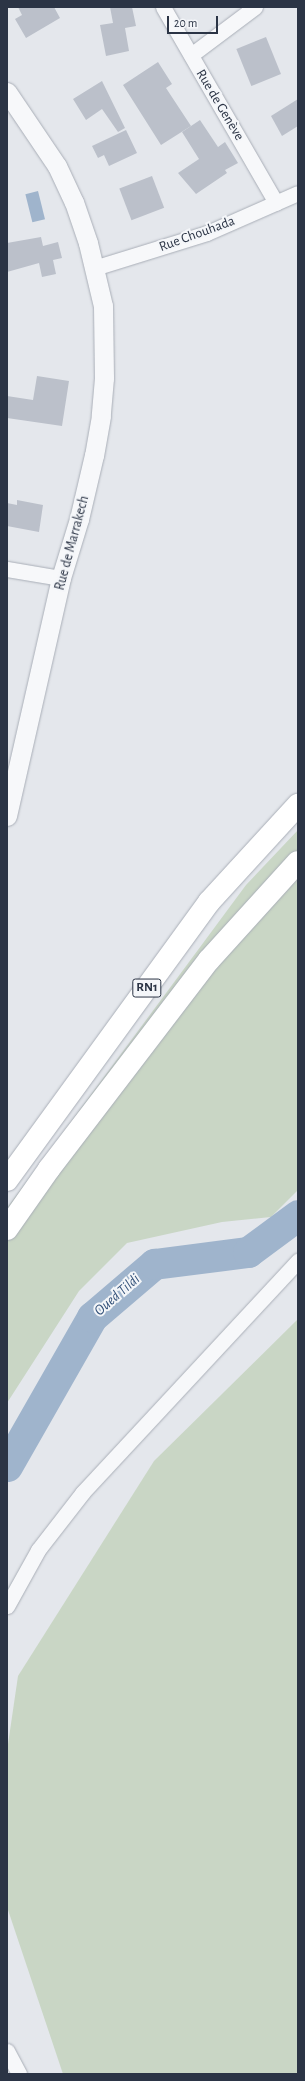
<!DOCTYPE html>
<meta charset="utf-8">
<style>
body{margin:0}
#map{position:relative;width:305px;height:2081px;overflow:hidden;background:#e4e7ec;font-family:"Alegreya Sans",sans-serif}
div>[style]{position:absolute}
.green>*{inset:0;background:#c9d6c5}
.water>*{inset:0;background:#9fb4cc;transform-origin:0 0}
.river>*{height:31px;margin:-15.5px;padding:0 15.5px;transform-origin:15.5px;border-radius:15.5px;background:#9fb4cc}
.building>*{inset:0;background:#bbc0ca;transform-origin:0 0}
.roads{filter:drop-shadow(0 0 1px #a9aeb7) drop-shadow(0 0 1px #a9aeb7)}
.minor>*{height:15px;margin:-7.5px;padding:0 7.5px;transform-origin:7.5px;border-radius:7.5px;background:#f7f8fa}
.tertiary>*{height:19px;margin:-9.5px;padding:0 9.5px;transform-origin:9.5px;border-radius:9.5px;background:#f7f8fa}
.trunk>*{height:22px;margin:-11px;padding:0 11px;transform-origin:11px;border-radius:11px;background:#fff}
span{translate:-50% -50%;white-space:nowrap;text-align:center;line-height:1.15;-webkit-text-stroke:4px #f4f6f9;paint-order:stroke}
.shield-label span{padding:1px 3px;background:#f4f6f9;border:1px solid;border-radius:3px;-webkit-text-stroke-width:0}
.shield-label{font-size:13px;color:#2b3445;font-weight:700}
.street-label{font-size:14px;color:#2b3445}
.water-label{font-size:15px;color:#34527a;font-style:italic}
.frame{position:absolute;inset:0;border:8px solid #2b3445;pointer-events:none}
.scale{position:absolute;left:167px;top:16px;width:51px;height:18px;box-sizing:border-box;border:2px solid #2b3445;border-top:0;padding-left:5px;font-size:12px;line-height:14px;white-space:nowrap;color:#2b3445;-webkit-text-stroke:3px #f4f6f9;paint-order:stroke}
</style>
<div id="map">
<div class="green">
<i style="clip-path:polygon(298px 830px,298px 1190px,271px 1217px,222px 1222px,127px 1243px,79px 1291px,7px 1403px,7px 1208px,246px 885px)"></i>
<i style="clip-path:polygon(298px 1319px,298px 2074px,63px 2074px,7px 1907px,7px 1751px,18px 1676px,154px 1461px)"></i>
</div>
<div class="water">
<i style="left:38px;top:191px;width:29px;height:13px;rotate:76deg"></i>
</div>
<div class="river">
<i style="left:7px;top:1466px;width:172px;rotate:-60.3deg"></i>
<i style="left:92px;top:1317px;width:82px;rotate:-40.5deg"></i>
<i style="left:154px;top:1264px;width:95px;rotate:-7.3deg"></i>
<i style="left:248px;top:1252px;width:62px;rotate:-36.5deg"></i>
</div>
<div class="building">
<i style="clip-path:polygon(18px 7px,54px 7px,60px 18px,26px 38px,15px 19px,22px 15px)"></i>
<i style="clip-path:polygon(110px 7px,132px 7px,136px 26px,125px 28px,129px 51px,106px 56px,100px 25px,113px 23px)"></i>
<i style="left:266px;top:37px;width:40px;height:32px;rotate:68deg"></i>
<i style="clip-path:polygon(158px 62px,172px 84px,166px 88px,191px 126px,161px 145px,123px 85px)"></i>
<i style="clip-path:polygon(102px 81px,125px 128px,118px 132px,102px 109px,86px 120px,73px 99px)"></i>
<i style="clip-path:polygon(298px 99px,298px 126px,282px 136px,271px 116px)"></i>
<i style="clip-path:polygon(200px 120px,218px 147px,225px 142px,238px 163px,225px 170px,227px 173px,196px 194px,178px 173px,199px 159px,182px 132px)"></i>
<i style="clip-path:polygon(126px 130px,137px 153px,109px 166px,104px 155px,98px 158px,92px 146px)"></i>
<i style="left:152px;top:176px;width:34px;height:35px;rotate:69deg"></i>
<i style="clip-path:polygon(41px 237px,43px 246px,58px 242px,62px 258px,53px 260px,56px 274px,42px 277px,39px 263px,7px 272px,7px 243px)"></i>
<i style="clip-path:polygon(37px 376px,69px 381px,62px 426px,7px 418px,7px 396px,33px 400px)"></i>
<i style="clip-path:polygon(17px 500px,43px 505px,39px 532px,7px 526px,7px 503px,17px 505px)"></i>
</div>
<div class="roads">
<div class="minor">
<i style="left:163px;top:7px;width:226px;rotate:60deg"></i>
<i style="left:191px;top:55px;width:80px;rotate:-36.9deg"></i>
<i style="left:94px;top:268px;width:118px;rotate:-17.2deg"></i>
<i style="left:207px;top:233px;width:99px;rotate:-23.7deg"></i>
<i style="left:7px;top:569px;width:55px;rotate:9.5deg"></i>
<i style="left:7px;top:1606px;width:64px;rotate:-61deg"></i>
<i style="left:38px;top:1550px;width:73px;rotate:-52.2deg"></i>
<i style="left:83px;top:1492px;width:316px;rotate:-47.1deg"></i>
<i style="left:7px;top:2051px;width:26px;rotate:62deg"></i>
</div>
<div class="tertiary">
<i style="left:7px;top:92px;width:89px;rotate:56deg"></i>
<i style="left:57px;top:166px;width:40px;rotate:65deg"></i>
<i style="left:74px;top:202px;width:43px;rotate:71.1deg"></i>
<i style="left:88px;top:243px;width:65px;rotate:76.6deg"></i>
<i style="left:103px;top:306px;width:72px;rotate:89.2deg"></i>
<i style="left:104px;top:378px;width:38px;rotate:95deg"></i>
<i style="left:101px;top:416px;width:40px;rotate:100deg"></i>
<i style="left:94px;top:455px;width:66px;rotate:103.2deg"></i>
<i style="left:79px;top:519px;width:62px;rotate:107deg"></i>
<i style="left:61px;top:578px;width:244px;rotate:102.8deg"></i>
</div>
<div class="trunk">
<i style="left:7px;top:1180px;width:344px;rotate:-54deg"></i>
<i style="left:209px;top:902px;width:132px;rotate:-47.5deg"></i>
<i style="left:7px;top:1229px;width:73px;rotate:-55deg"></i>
<i style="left:49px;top:1169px;width:263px;rotate:-52.6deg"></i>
<i style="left:209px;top:960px;width:132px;rotate:-47.8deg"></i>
</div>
</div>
<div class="shield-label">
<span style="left:147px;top:988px">RN1</span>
</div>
<div class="street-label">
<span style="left:220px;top:105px;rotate:59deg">Rue de Genève</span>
<span style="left:197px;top:234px;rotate:-20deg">Rue Chouhada</span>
<span style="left:72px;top:543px;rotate:-75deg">Rue de Marrakech</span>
</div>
<div class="water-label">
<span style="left:117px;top:1295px;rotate:-41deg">Oued Tildi</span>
</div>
<div class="frame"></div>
<div class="scale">20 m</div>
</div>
